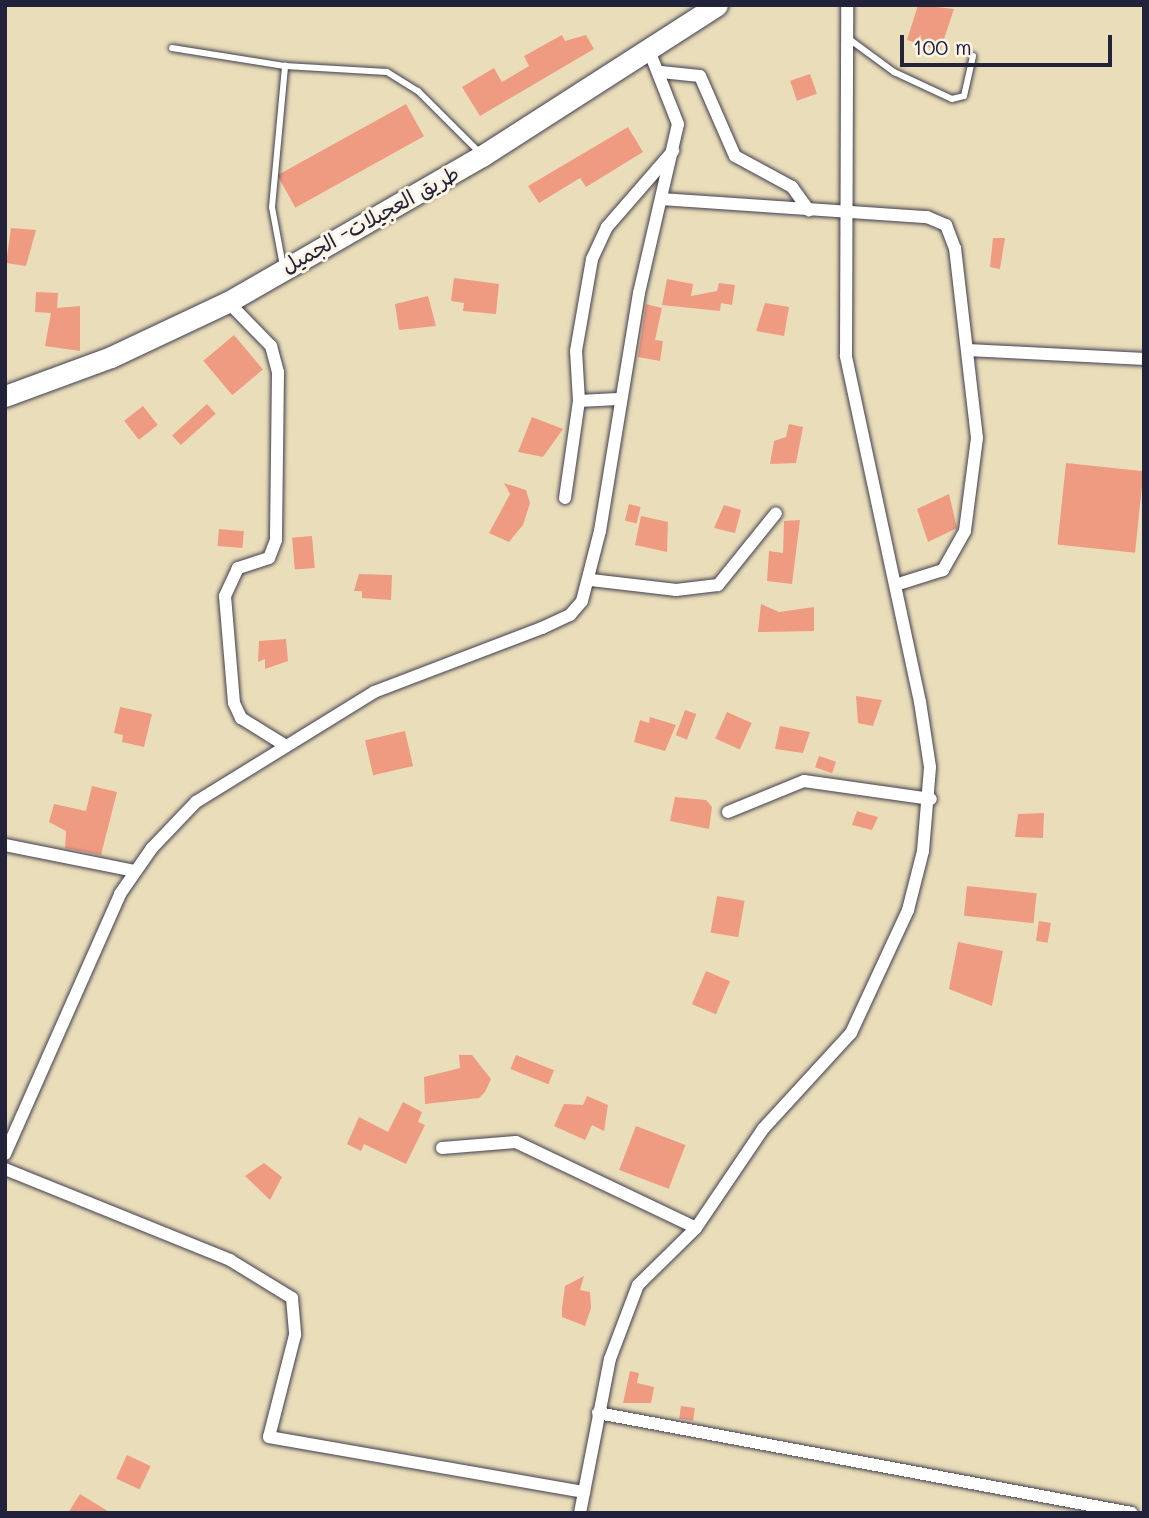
<!DOCTYPE html>
<meta charset="utf-8">
<style>
body{margin:0}
#map{position:relative;width:1149px;height:1518px;overflow:hidden;background:#eadeba;font-family:Mali,"Playpen Sans Arabic",sans-serif}
div>[style]{position:absolute}
.building>*{inset:0;background:#ef9b82;transform-origin:0 0}
.roads{filter:drop-shadow(0 0 2px #403e4e) drop-shadow(0 0 2px #403e4e)}
.lane>*{height:6px;margin:-3px;padding:0 3px;transform-origin:3px;border-radius:3px;background:#fff}
.street>*{height:12px;margin:-6px;padding:0 6px;transform-origin:6px;border-radius:6px;background:#fff}
.primary>*{height:21px;margin:-10.5px;padding:0 10.5px;transform-origin:10.5px;border-radius:10.5px;background:#fff}
span{translate:-50% -50%;white-space:nowrap;text-align:center;line-height:1.15;-webkit-text-stroke:6px #fcf5e5;paint-order:stroke}
.street-label{font-size:21px;color:#22223b}
.frame{position:absolute;inset:0;border:7px solid #22223b;pointer-events:none}
.scale{position:absolute;left:900px;top:35px;width:212px;height:32px;box-sizing:border-box;border:4px solid #22223b;border-top:0;padding-left:9px;font-size:21px;line-height:24px;white-space:nowrap;color:#22223b;-webkit-text-stroke:5px #fcf5e5;paint-order:stroke}
</style>
<div id="map">
<div class="building">
<i style="clip-path:polygon(918px 5px,954px 9px,940px 51px,907px 40px)"></i>
<i style="clip-path:polygon(562px 35px,565px 41px,586px 35px,594px 49px,480px 116px,462px 87px,494px 68px,502px 82px,529px 66px,524px 56px)"></i>
<i style="left:810px;top:74px;width:21px;height:21px;rotate:71deg"></i>
<i style="left:406px;top:104px;width:37px;height:147px;rotate:61deg"></i>
<i style="clip-path:polygon(628px 127px,643px 152px,586px 187px,580px 178px,539px 203px,528px 186px)"></i>
<i style="clip-path:polygon(11px 228px,36px 230px,26px 266px,6px 263px)"></i>
<i style="clip-path:polygon(993px 238px,1005px 238px,1000px 269px,990px 267px)"></i>
<i style="clip-path:polygon(454px 278px,499px 284px,496px 314px,463px 311px,464px 303px,451px 301px)"></i>
<i style="clip-path:polygon(667px 279px,693px 284px,691px 296px,717px 291px,719px 283px,735px 285px,732px 305px,721px 303px,720px 311px,662px 305px)"></i>
<i style="clip-path:polygon(36px 292px,58px 293px,57px 308px,80px 306px,80px 351px,45px 346px,51px 313px,35px 312px)"></i>
<i style="clip-path:polygon(428px 296px,436px 326px,399px 330px,395px 304px)"></i>
<i style="clip-path:polygon(765px 303px,789px 307px,784px 336px,756px 331px)"></i>
<i style="clip-path:polygon(646px 304px,662px 308px,655px 340px,663px 341px,660px 361px,638px 357px)"></i>
<i style="left:234px;top:335px;width:45px;height:40px;rotate:50deg"></i>
<i style="left:207px;top:404px;width:13px;height:47px;rotate:48deg"></i>
<i style="left:143px;top:406px;width:24px;height:24px;rotate:52deg"></i>
<i style="clip-path:polygon(532px 417px,563px 429px,543px 457px,518px 452px)"></i>
<i style="clip-path:polygon(789px 424px,803px 427px,796px 463px,770px 464px,774px 441px,786px 437px)"></i>
<i style="left:1066px;top:463px;width:78px;height:82px;rotate:6deg"></i>
<i style="clip-path:polygon(504px 483px,526px 490px,530px 503px,523px 525px,509px 542px,489px 533px,510px 494px)"></i>
<i style="clip-path:polygon(949px 494px,957px 528px,928px 542px,917px 509px)"></i>
<i style="left:629px;top:504px;width:12px;height:17px;rotate:14deg"></i>
<i style="clip-path:polygon(724px 505px,741px 510px,735px 533px,714px 528px)"></i>
<i style="clip-path:polygon(641px 516px,668px 522px,667px 552px,635px 545px)"></i>
<i style="clip-path:polygon(800px 520px,792px 584px,767px 581px,769px 551px,783px 553px,784px 521px)"></i>
<i style="left:219px;top:529px;width:25px;height:17px;rotate:5deg"></i>
<i style="left:312px;top:536px;width:32px;height:20px;rotate:85deg"></i>
<i style="clip-path:polygon(359px 574px,392px 575px,391px 600px,362px 598px,362px 591px,354px 591px)"></i>
<i style="clip-path:polygon(761px 604px,779px 612px,814px 607px,814px 631px,758px 632px)"></i>
<i style="clip-path:polygon(286px 639px,288px 661px,265px 669px,265px 659px,258px 662px,259px 641px)"></i>
<i style="clip-path:polygon(856px 696px,882px 700px,873px 726px,858px 723px)"></i>
<i style="clip-path:polygon(120px 707px,152px 714px,144px 747px,122px 742px,123px 735px,114px 733px)"></i>
<i style="left:685px;top:710px;width:12px;height:27px;rotate:20deg"></i>
<i style="left:727px;top:712px;width:27px;height:29px;rotate:24deg"></i>
<i style="clip-path:polygon(650px 717px,676px 725px,665px 751px,634px 742px,640px 720px,649px 723px)"></i>
<i style="clip-path:polygon(780px 726px,810px 732px,803px 753px,775px 749px)"></i>
<i style="left:405px;top:731px;width:36px;height:41px;rotate:77deg"></i>
<i style="left:819px;top:756px;width:18px;height:12px;rotate:19deg"></i>
<i style="clip-path:polygon(92px 786px,117px 792px,101px 855px,65px 848px,66px 831px,49px 822px,54px 804px,86px 811px)"></i>
<i style="clip-path:polygon(675px 797px,706px 800px,712px 807px,709px 829px,670px 821px)"></i>
<i style="clip-path:polygon(857px 811px,878px 817px,872px 830px,852px 825px)"></i>
<i style="clip-path:polygon(1044px 813px,1043px 838px,1015px 837px,1018px 814px)"></i>
<i style="left:967px;top:886px;width:70px;height:30px;rotate:6deg"></i>
<i style="left:717px;top:896px;width:28px;height:37px;rotate:10deg"></i>
<i style="left:1039px;top:921px;width:12px;height:20px;rotate:9deg"></i>
<i style="clip-path:polygon(958px 942px,1003px 951px,992px 1006px,949px 989px)"></i>
<i style="left:706px;top:971px;width:26px;height:36px;rotate:23deg"></i>
<i style="clip-path:polygon(459px 1055px,472px 1055px,491px 1079px,485px 1092px,479px 1098px,425px 1104px,424px 1077px,460px 1068px)"></i>
<i style="left:516px;top:1055px;width:41px;height:15px;rotate:22deg"></i>
<i style="clip-path:polygon(587px 1096px,608px 1105px,604px 1131px,592px 1125px,585px 1140px,554px 1126px,564px 1104px,583px 1105px)"></i>
<i style="clip-path:polygon(403px 1102px,422px 1112px,418px 1122px,425px 1125px,406px 1164px,364px 1144px,361px 1151px,347px 1144px,359px 1117px,388px 1132px)"></i>
<i style="left:636px;top:1126px;width:53px;height:47px;rotate:21deg"></i>
<i style="clip-path:polygon(264px 1163px,282px 1177px,270px 1200px,245px 1176px)"></i>
<i style="clip-path:polygon(584px 1276px,580px 1290px,590px 1292px,591px 1308px,585px 1326px,562px 1317px,562px 1308px,565px 1286px)"></i>
<i style="clip-path:polygon(630px 1371px,639px 1373px,637px 1383px,654px 1387px,651px 1403px,623px 1403px)"></i>
<i style="left:681px;top:1406px;width:14px;height:13px;rotate:8deg"></i>
<i style="left:127px;top:1455px;width:26px;height:26px;rotate:25deg"></i>
<i style="clip-path:polygon(80px 1494px,111px 1513px,68px 1513px)"></i>
</div>
<div class="roads">
<div class="lane">
<i style="left:849px;top:39px;width:56px;rotate:36.3deg"></i>
<i style="left:894px;top:72px;width:64px;rotate:25deg"></i>
<i style="left:952px;top:99px;width:12px;rotate:-14deg"></i>
<i style="left:964px;top:96px;width:41px;rotate:-77.3deg"></i>
<i style="left:172px;top:48px;width:114px;rotate:9.1deg"></i>
<i style="left:285px;top:66px;width:102px;rotate:3.4deg"></i>
<i style="left:387px;top:72px;width:36px;rotate:32deg"></i>
<i style="left:418px;top:91px;width:86px;rotate:45deg"></i>
<i style="left:283px;top:266px;width:60px;rotate:-100.6deg"></i>
<i style="left:272px;top:207px;width:142px;rotate:-84.7deg"></i>
</div>
<div class="street">
<i style="left:661px;top:72px;width:39px;rotate:6deg"></i>
<i style="left:700px;top:76px;width:87px;rotate:66.4deg"></i>
<i style="left:735px;top:156px;width:65px;rotate:28.5deg"></i>
<i style="left:792px;top:187px;width:29px;rotate:54deg"></i>
<i style="left:661px;top:199px;width:267px;rotate:3.9deg"></i>
<i style="left:927px;top:217px;width:21px;rotate:23deg"></i>
<i style="left:946px;top:225px;width:25px;rotate:69deg"></i>
<i style="left:955px;top:248px;width:191px;rotate:83.4deg"></i>
<i style="left:977px;top:438px;width:94px;rotate:97.4deg"></i>
<i style="left:965px;top:531px;width:45px;rotate:119.4deg"></i>
<i style="left:943px;top:570px;width:50px;rotate:162.6deg"></i>
<i style="left:228px;top:302px;width:62px;rotate:45.7deg"></i>
<i style="left:271px;top:346px;width:27px;rotate:75deg"></i>
<i style="left:278px;top:372px;width:168px;rotate:90.7deg"></i>
<i style="left:276px;top:540px;width:19px;rotate:111deg"></i>
<i style="left:269px;top:558px;width:33px;rotate:162deg"></i>
<i style="left:238px;top:568px;width:31px;rotate:115deg"></i>
<i style="left:225px;top:596px;width:107px;rotate:85.2deg"></i>
<i style="left:234px;top:703px;width:17px;rotate:65deg"></i>
<i style="left:241px;top:718px;width:49px;rotate:31.8deg"></i>
<i style="left:969px;top:350px;width:175px;rotate:2.9deg"></i>
<i style="left:579px;top:401px;width:39px;rotate:-3deg"></i>
<i style="left:565px;top:498px;width:98px;rotate:-81.8deg"></i>
<i style="left:579px;top:401px;width:50px;rotate:-93.4deg"></i>
<i style="left:576px;top:351px;width:93px;rotate:-80.1deg"></i>
<i style="left:592px;top:259px;width:35px;rotate:-65deg"></i>
<i style="left:607px;top:227px;width:101px;rotate:-49deg"></i>
<i style="left:591px;top:580px;width:86px;rotate:6.7deg"></i>
<i style="left:676px;top:590px;width:42px;rotate:-6.8deg"></i>
<i style="left:718px;top:585px;width:92px;rotate:-51.1deg"></i>
<i style="left:728px;top:812px;width:82px;rotate:-22.2deg"></i>
<i style="left:804px;top:781px;width:128px;rotate:8.1deg"></i>
<i style="left:5px;top:845px;width:133px;rotate:11.3deg"></i>
<i style="left:442px;top:1148px;width:74px;rotate:-4.6deg"></i>
<i style="left:516px;top:1142px;width:199px;rotate:25.5deg"></i>
<i style="left:5px;top:1154px;width:284px;rotate:-66.1deg"></i>
<i style="left:120px;top:894px;width:56px;rotate:-55.2deg"></i>
<i style="left:152px;top:848px;width:64px;rotate:-46.3deg"></i>
<i style="left:196px;top:802px;width:209px;rotate:-31.7deg"></i>
<i style="left:374px;top:692px;width:180px;rotate:-20.9deg"></i>
<i style="left:542px;top:628px;width:31px;rotate:-25deg"></i>
<i style="left:570px;top:615px;width:18px;rotate:-49deg"></i>
<i style="left:582px;top:601px;width:72px;rotate:-75.6deg"></i>
<i style="left:600px;top:531px;width:241px;rotate:-80.7deg"></i>
<i style="left:639px;top:293px;width:173px;rotate:-77deg"></i>
<i style="left:678px;top:124px;width:82px;rotate:-111.5deg"></i>
<i style="left:5px;top:1169px;width:243px;rotate:22deg"></i>
<i style="left:230px;top:1260px;width:73px;rotate:31.5deg"></i>
<i style="left:292px;top:1298px;width:37px;rotate:85deg"></i>
<i style="left:295px;top:1335px;width:105px;rotate:104.3deg"></i>
<i style="left:269px;top:1437px;width:320px;rotate:9.9deg"></i>
<i style="left:598px;top:1413px;width:543px;rotate:10.61deg"></i>
<i style="left:580px;top:1513px;width:157px;rotate:-79deg"></i>
<i style="left:610px;top:1359px;width:79px;rotate:-69.3deg"></i>
<i style="left:638px;top:1285px;width:81px;rotate:-44.5deg"></i>
<i style="left:696px;top:1228px;width:120px;rotate:-55.9deg"></i>
<i style="left:763px;top:1129px;width:130px;rotate:-47.5deg"></i>
<i style="left:851px;top:1033px;width:136px;rotate:-65.1deg"></i>
<i style="left:908px;top:910px;width:61px;rotate:-75.7deg"></i>
<i style="left:923px;top:851px;width:84px;rotate:-85.2deg"></i>
<i style="left:930px;top:767px;width:66px;rotate:-98.7deg"></i>
<i style="left:920px;top:702px;width:354px;rotate:-102.1deg"></i>
<i style="left:846px;top:356px;width:351px;rotate:-89.8deg"></i>
</div>
<div class="primary">
<i style="left:5px;top:396px;width:113px;rotate:-20.2deg"></i>
<i style="left:111px;top:357px;width:129px;rotate:-25.2deg"></i>
<i style="left:228px;top:302px;width:293px;rotate:-29.9deg"></i>
<i style="left:482px;top:156px;width:279px;rotate:-32.7deg"></i>
</div>
</div>
<div class="street-label">
<span style="left:370px;top:219px;rotate:-29deg">طريق العجيلات- الجميل</span>
</div>
<div class="frame"></div>
<div class="scale">100 m</div>
</div>
